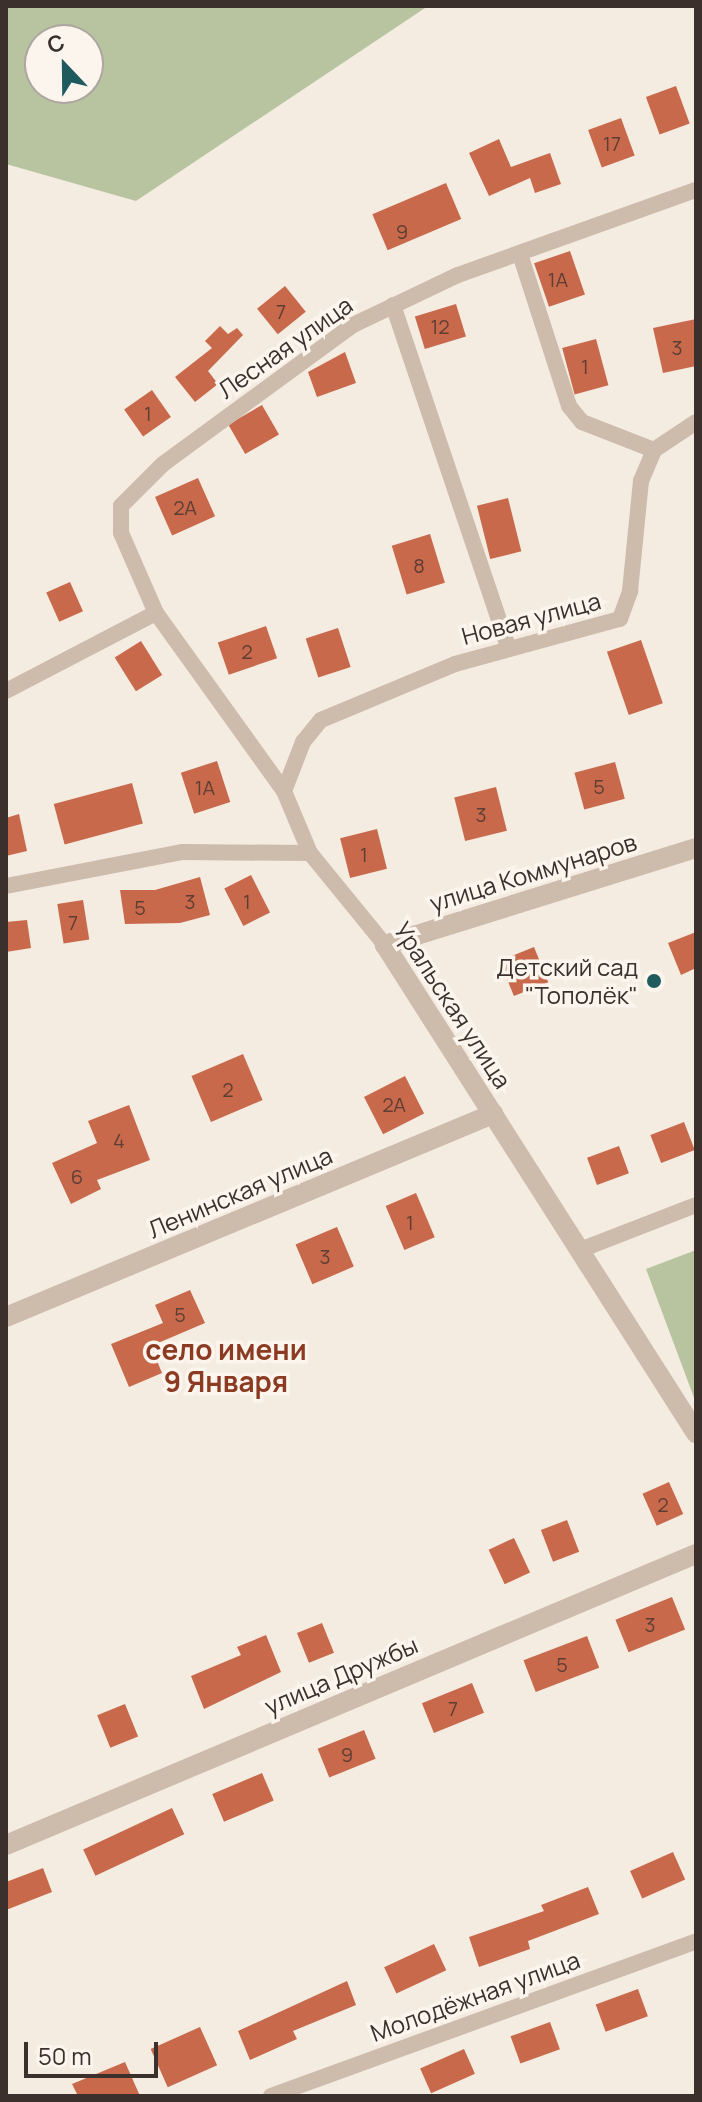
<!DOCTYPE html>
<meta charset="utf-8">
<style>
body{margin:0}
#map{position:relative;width:702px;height:2102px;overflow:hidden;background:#f4ebe1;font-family:Manrope,sans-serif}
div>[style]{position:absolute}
.green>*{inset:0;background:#b8c4a0}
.building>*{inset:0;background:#c8694b;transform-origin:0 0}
.minor>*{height:16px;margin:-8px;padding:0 8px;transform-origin:8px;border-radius:8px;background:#cdbbac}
.tertiary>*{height:20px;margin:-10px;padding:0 10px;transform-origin:10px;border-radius:10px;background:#cdbbac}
.dots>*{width:22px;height:22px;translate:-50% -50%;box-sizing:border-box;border:4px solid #fbf5ee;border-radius:50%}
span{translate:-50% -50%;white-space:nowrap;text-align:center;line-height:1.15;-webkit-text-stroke:7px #fbf5ee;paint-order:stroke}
.number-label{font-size:20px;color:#5e3e33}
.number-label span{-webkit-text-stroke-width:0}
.street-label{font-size:24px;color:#3b302b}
.poi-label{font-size:24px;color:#3b302b}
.right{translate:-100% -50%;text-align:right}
.quarter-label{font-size:28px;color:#8c3b22;font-weight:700}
.frame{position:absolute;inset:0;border:8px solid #3b302b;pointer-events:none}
.north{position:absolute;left:24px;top:24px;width:80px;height:80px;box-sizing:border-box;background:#fbf5ee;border:2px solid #aea6a0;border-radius:50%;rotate:338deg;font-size:22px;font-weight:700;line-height:32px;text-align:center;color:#3b302b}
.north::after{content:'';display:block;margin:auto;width:28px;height:36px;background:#1f5a5e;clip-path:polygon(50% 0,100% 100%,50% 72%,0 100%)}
.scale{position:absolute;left:24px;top:2042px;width:134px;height:36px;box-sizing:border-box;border:4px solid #3b302b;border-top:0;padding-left:10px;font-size:24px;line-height:28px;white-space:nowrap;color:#3b302b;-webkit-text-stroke:6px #fbf5ee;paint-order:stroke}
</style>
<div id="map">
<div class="green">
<i style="clip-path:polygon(evenodd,6px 6px,428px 6px,136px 201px,6px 164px,6px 6px,40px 40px,88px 40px,88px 88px,40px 88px,40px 40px)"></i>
<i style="clip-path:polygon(696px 1250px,696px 1403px,646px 1269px)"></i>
</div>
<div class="building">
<i style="left:676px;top:86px;width:40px;height:32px;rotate:70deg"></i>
<i style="left:621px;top:118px;width:40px;height:35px;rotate:70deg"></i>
<i style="clip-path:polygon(499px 139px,511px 167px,550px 153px,561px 184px,535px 193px,530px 178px,489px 196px,469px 153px)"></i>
<i style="left:446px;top:183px;width:39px;height:80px;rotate:67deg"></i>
<i style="left:570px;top:251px;width:46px;height:38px;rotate:71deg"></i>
<i style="left:285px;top:286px;width:33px;height:36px;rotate:51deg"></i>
<i style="left:456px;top:304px;width:34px;height:43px;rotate:73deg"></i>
<i style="clip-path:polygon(696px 319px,696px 366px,663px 373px,653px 328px)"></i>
<i style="clip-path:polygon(220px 326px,228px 334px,237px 328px,243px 335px,208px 371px,218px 384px,195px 402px,175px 377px,212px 348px,205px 341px)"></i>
<i style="left:596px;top:339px;width:48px;height:35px;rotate:75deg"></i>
<i style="clip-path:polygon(345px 352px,356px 383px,317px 397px,308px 372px)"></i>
<i style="left:152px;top:390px;width:33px;height:34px;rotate:55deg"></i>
<i style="left:262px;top:405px;width:34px;height:39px;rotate:60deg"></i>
<i style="left:198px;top:478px;width:42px;height:47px;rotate:66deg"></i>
<i style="left:508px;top:498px;width:55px;height:32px;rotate:76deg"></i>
<i style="left:430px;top:534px;width:51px;height:40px;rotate:73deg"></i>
<i style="left:70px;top:582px;width:32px;height:26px;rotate:66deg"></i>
<i style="left:266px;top:626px;width:34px;height:51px;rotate:71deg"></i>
<i style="left:338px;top:628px;width:41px;height:34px;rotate:72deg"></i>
<i style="left:641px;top:640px;width:67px;height:36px;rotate:71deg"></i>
<i style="left:141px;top:641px;width:40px;height:31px;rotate:58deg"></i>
<i style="left:217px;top:761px;width:43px;height:38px;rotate:72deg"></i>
<i style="left:615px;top:762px;width:38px;height:42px;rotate:75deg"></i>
<i style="left:132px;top:783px;width:42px;height:81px;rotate:75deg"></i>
<i style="left:496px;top:787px;width:45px;height:43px;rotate:76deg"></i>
<i style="clip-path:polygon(19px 814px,27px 851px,6px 856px,6px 818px)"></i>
<i style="left:377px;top:829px;width:41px;height:38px;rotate:76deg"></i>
<i style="left:251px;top:875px;width:42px;height:30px;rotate:63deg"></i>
<i style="clip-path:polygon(200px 877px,210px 915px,180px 923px,125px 924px,120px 890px,155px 890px)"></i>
<i style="left:83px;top:900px;width:40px;height:26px;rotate:81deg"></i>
<i style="clip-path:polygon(27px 920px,31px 948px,6px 952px,6px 922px)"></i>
<i style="clip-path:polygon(696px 932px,696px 968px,681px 975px,668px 943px)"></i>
<i style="left:534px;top:947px;width:38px;height:37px;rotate:68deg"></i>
<i style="left:243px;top:1054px;width:50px;height:56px;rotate:67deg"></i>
<i style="left:405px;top:1076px;width:42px;height:46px;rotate:63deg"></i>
<i style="clip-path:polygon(129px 1105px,150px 1160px,97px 1180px,101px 1189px,71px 1204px,52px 1163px,97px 1143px,88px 1121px)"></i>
<i style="left:684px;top:1122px;width:30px;height:36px;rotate:69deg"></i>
<i style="left:619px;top:1146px;width:29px;height:34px;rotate:70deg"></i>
<i style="left:416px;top:1193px;width:48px;height:33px;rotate:67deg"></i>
<i style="left:337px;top:1227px;width:43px;height:45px;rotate:67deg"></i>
<i style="clip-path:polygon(190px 1290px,205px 1323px,151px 1346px,162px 1373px,129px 1387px,111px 1344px,163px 1323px,155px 1305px)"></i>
<i style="left:669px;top:1482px;width:35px;height:29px;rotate:66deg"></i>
<i style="left:567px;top:1520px;width:34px;height:28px;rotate:69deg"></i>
<i style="left:514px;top:1538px;width:38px;height:28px;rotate:65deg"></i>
<i style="left:672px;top:1597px;width:35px;height:61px;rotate:68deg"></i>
<i style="left:322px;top:1623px;width:32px;height:27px;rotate:68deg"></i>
<i style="clip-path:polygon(266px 1635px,281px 1672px,204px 1709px,191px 1676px,241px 1655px,237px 1647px)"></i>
<i style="left:587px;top:1636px;width:34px;height:68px;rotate:69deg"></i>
<i style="left:472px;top:1683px;width:32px;height:54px;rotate:68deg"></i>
<i style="left:125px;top:1704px;width:35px;height:30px;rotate:68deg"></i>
<i style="left:364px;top:1730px;width:31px;height:50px;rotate:68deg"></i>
<i style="left:262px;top:1773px;width:30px;height:54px;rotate:67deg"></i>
<i style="left:172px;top:1808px;width:29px;height:98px;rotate:65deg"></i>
<i style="left:673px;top:1852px;width:30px;height:47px;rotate:66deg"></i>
<i style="clip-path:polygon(43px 1868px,52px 1892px,6px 1910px,6px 1882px)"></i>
<i style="clip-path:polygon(588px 1887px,599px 1914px,528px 1941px,530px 1949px,479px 1967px,469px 1937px,544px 1911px,541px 1905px)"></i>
<i style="left:434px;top:1944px;width:29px;height:55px;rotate:65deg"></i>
<i style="clip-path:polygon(347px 1981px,356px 2005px,293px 2031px,297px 2039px,250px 2060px,238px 2031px)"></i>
<i style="left:638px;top:1989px;width:29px;height:45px;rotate:70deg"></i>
<i style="left:550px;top:2022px;width:29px;height:42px;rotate:70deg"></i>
<i style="left:200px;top:2027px;width:42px;height:54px;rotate:66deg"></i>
<i style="left:464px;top:2049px;width:27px;height:48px;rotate:66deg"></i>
<i style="clip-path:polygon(125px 2062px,140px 2096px,78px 2096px,72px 2084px)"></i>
</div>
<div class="minor">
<i style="left:520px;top:254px;width:160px;rotate:72.1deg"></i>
<i style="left:569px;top:406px;width:21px;rotate:51deg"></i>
<i style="left:582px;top:422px;width:77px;rotate:21.3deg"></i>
<i style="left:393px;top:305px;width:363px;rotate:71.4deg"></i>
<i style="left:6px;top:691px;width:169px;rotate:-27.5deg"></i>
<i style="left:284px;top:791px;width:53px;rotate:-68.8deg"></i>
<i style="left:303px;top:742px;width:28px;rotate:-51deg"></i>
<i style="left:321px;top:720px;width:145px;rotate:-22.7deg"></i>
<i style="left:455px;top:664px;width:171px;rotate:-15.3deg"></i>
<i style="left:620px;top:619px;width:30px;rotate:-70deg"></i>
<i style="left:630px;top:591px;width:111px;rotate:-84.3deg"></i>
<i style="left:641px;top:481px;width:34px;rotate:-67deg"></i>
<i style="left:654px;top:450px;width:50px;rotate:-33.7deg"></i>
<i style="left:6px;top:886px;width:180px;rotate:-10.9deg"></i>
<i style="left:183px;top:852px;width:127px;rotate:0.5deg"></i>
<i style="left:385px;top:945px;width:119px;rotate:-129.2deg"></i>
<i style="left:310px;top:853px;width:67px;rotate:-112.8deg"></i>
<i style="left:284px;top:791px;width:219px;rotate:-125.7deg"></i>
<i style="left:156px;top:613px;width:87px;rotate:-113.6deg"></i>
<i style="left:121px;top:533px;width:27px;rotate:-90deg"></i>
<i style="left:121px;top:506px;width:59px;rotate:-45deg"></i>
<i style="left:163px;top:464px;width:235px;rotate:-36.2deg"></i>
<i style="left:353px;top:325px;width:116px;rotate:-25.5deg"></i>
<i style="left:458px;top:275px;width:253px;rotate:-19.7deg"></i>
<i style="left:580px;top:1250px;width:124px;rotate:-21.2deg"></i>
<i style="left:271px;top:2096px;width:452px;rotate:-20deg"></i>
</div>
<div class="tertiary">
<i style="left:696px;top:848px;width:326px;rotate:162.7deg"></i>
<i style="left:385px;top:945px;width:579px;rotate:57.49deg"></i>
<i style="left:6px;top:1317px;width:528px;rotate:-22.63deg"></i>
<i style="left:6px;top:1845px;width:749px;rotate:-22.87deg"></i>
</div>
<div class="dots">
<i style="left:654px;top:981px;background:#1f5a5e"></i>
</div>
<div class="number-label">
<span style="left:612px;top:143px">17</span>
<span style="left:402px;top:231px">9</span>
<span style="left:558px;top:279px">1А</span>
<span style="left:281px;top:311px">7</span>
<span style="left:440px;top:326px">12</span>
<span style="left:677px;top:347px">3</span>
<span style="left:585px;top:366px">1</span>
<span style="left:148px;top:413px">1</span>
<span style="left:185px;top:507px">2А</span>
<span style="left:419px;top:565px">8</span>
<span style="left:247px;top:651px">2</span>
<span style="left:599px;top:786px">5</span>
<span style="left:205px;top:787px">1А</span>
<span style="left:481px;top:814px">3</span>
<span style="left:364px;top:854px">1</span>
<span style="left:190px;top:901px">3</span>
<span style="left:247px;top:901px">1</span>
<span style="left:140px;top:907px">5</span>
<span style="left:73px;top:922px">7</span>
<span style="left:228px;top:1089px">2</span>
<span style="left:394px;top:1104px">2А</span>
<span style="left:119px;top:1140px">4</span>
<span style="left:77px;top:1176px">6</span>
<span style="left:410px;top:1222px">1</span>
<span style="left:325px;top:1256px">3</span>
<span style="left:180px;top:1314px">5</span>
<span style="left:663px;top:1504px">2</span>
<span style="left:650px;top:1624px">3</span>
<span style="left:562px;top:1664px">5</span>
<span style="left:453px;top:1708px">7</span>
<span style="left:347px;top:1754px">9</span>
</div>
<div class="street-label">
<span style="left:285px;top:347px;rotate:-35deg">Лесная улица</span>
<span style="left:531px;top:618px;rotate:-15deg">Новая улица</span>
<span style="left:533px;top:872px;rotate:-17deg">улица Коммунаров</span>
<span style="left:453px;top:1005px;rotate:57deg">Уральская улица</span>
<span style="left:240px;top:1192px;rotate:-23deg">Ленинская улица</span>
<span style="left:341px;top:1675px;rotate:-23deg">улица Дружбы</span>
<span style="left:475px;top:1996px;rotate:-20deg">Молодёжная улица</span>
</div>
<div class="poi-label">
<span class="right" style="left:638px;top:981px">Детский сад<br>"Тополёк"</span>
</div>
<div class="quarter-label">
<span style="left:226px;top:1365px">село имени<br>9 Января</span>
</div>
<div class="frame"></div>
<div class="north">С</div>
<div class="scale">50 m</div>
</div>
